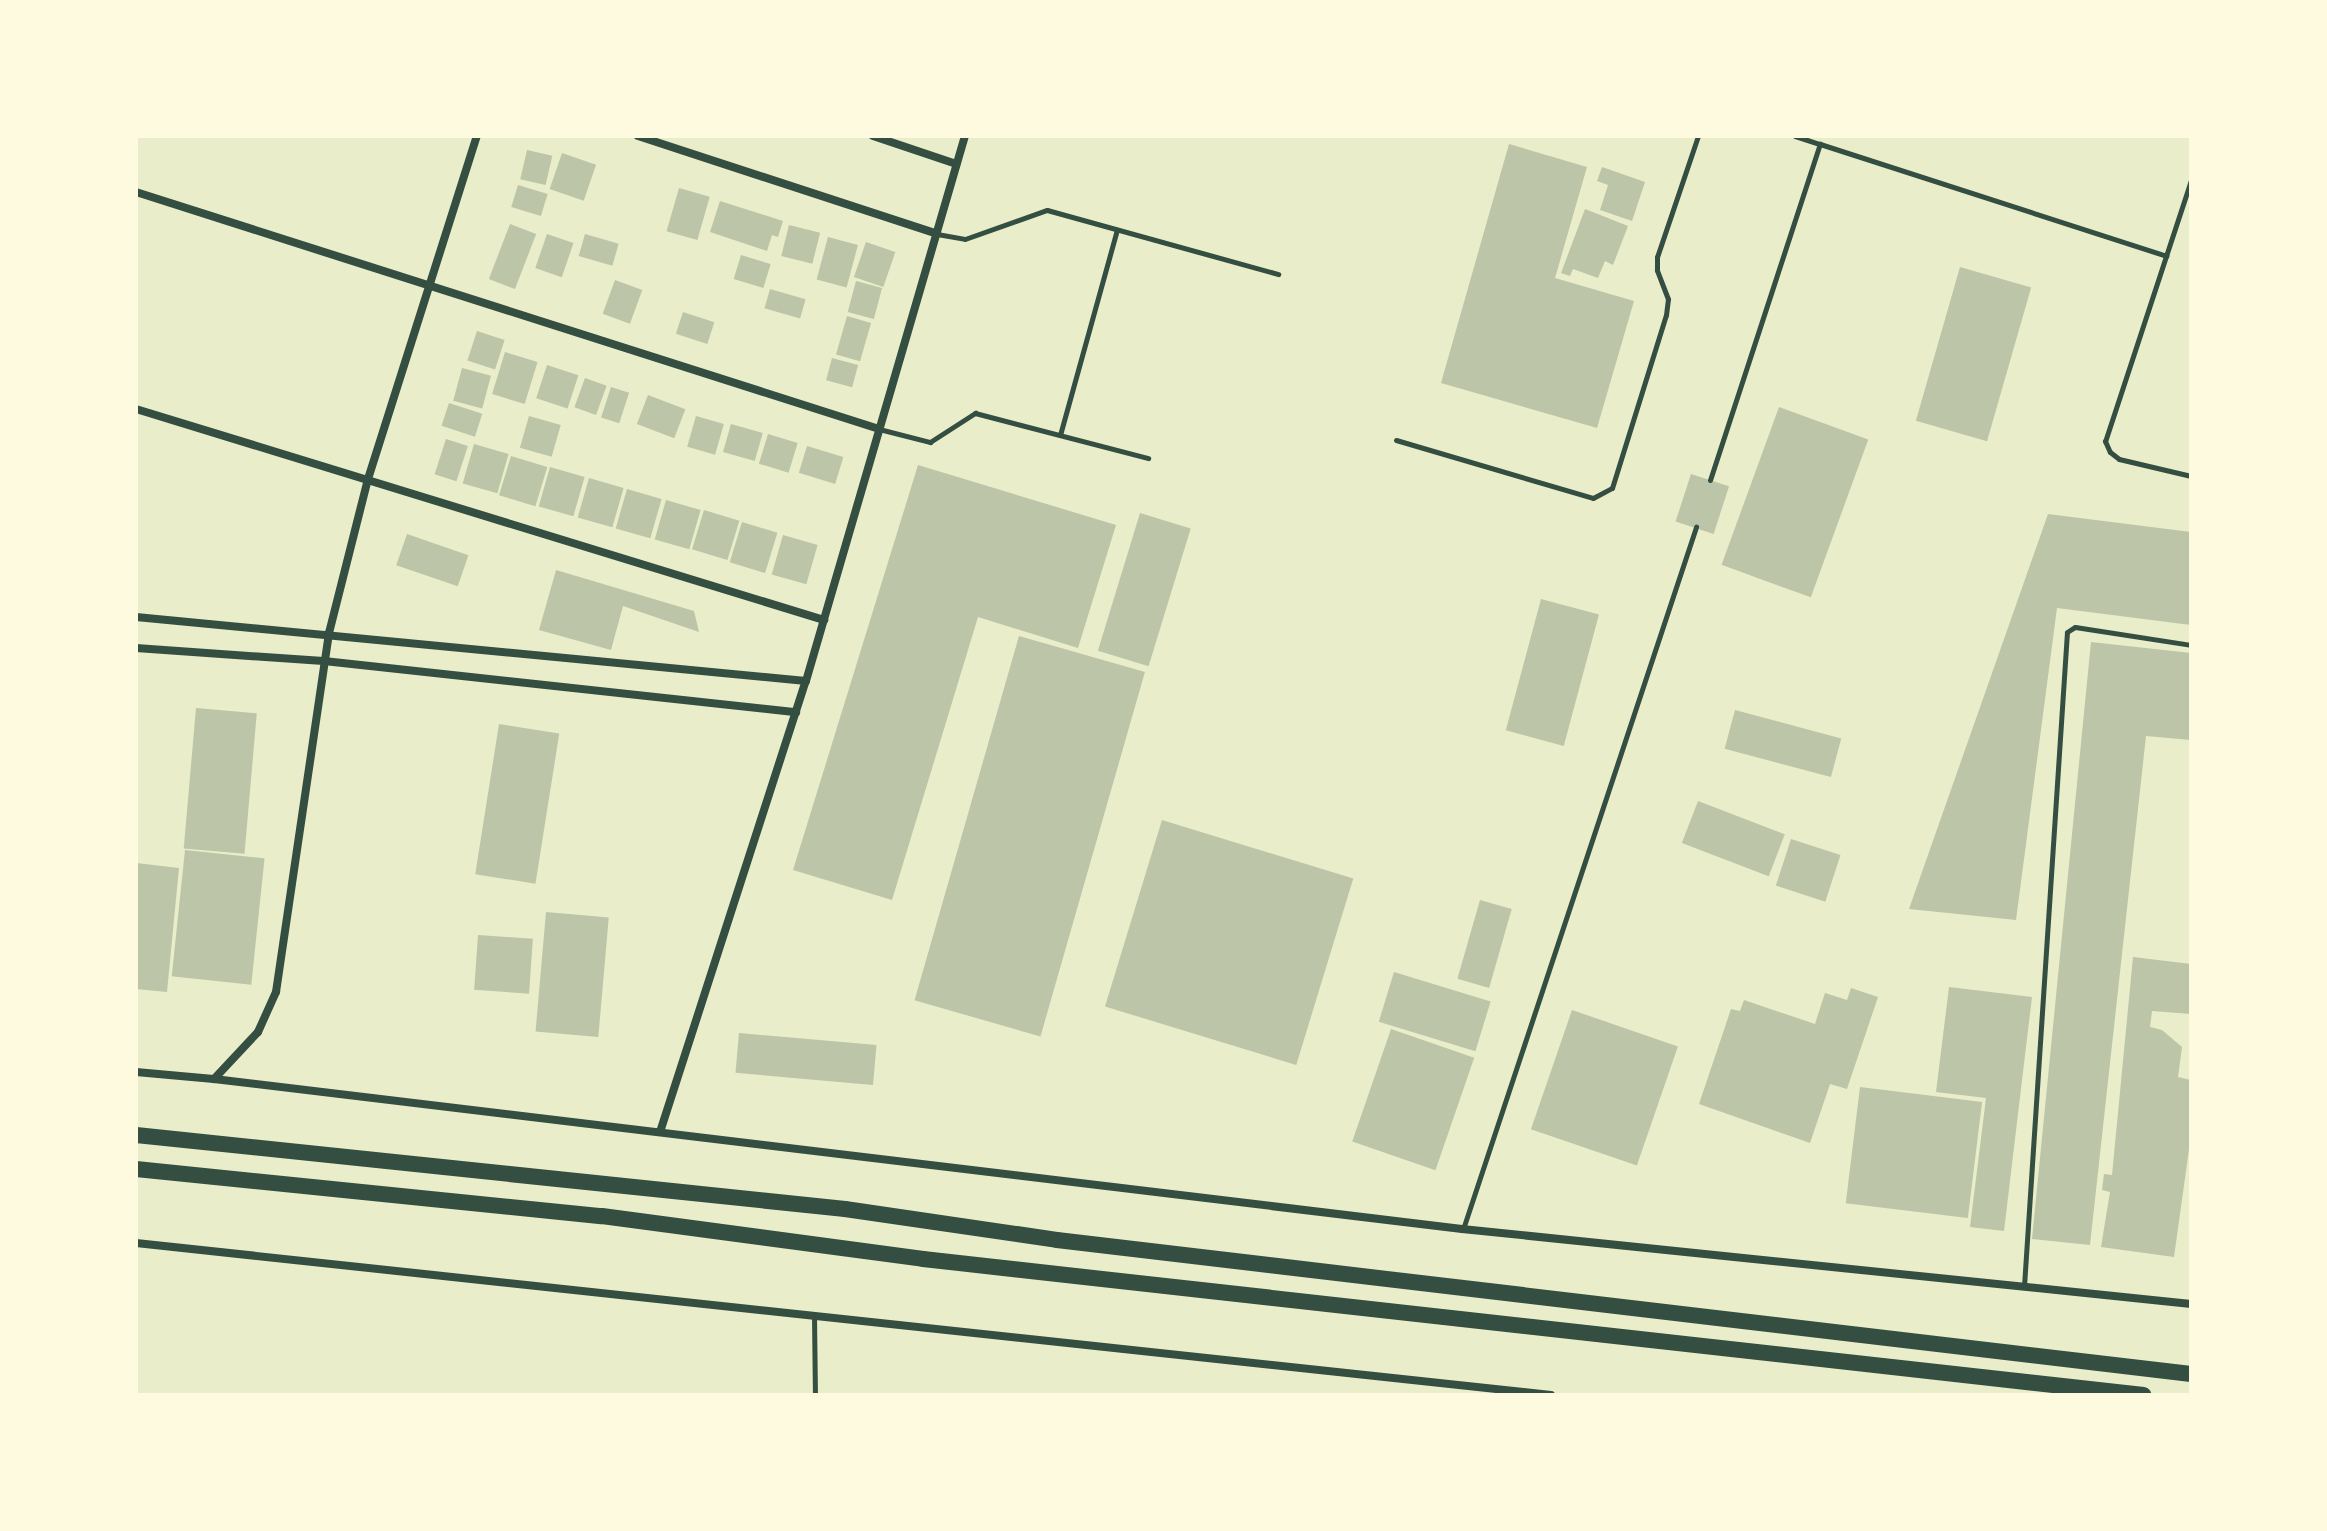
<!DOCTYPE html>
<style>
body{margin:0}
#map{position:relative;width:2327px;height:1531px;overflow:hidden;background:#e9edc9;font-family:"Sofia Sans Condensed",sans-serif}
div>[style]{position:absolute}
.building>*{inset:0;background:#bcc5a7;transform-origin:0 0}
.service>*{height:5px;margin:-2.5px;padding:0 2.5px;transform-origin:2.5px;border-radius:2.5px;background:#344e41}
.minor>*{height:8px;margin:-4px;padding:0 4px;transform-origin:4px;border-radius:4px;background:#344e41}
.primary>*{height:16px;margin:-8px;padding:0 8px;transform-origin:8px;border-radius:8px;background:#344e41}
span{translate:-50% -50%;white-space:nowrap;text-align:center;line-height:1.15;-webkit-text-stroke:8px #fefae0;paint-order:stroke}
.frame{position:absolute;inset:0;border:138px solid #fefae0;pointer-events:none}
</style>
<div id="map">
<div class="building">
<i style="clip-path:polygon(1509px 144px,1587px 167px,1555px 278px,1634px 301px,1597px 428px,1441px 383px)"></i>
<i style="left:527px;top:150px;width:26px;height:30px;rotate:13deg"></i>
<i style="left:562px;top:153px;width:36px;height:38px;rotate:19deg"></i>
<i style="clip-path:polygon(1602px 167px,1645px 182px,1632px 221px,1600px 210px,1608px 185px,1597px 181px)"></i>
<i style="left:518px;top:185px;width:31px;height:23px;rotate:17deg"></i>
<i style="left:679px;top:188px;width:32px;height:45px;rotate:16deg"></i>
<i style="clip-path:polygon(720px 201px,783px 221px,778px 237px,772px 235px,767px 251px,710px 232px)"></i>
<i style="clip-path:polygon(1585px 209px,1628px 226px,1613px 265px,1605px 261px,1598px 278px,1573px 269px,1570px 276px,1561px 273px)"></i>
<i style="left:510px;top:224px;width:28px;height:59px;rotate:21deg"></i>
<i style="left:789px;top:225px;width:32px;height:32px;rotate:14deg"></i>
<i style="left:547px;top:234px;width:28px;height:36px;rotate:19deg"></i>
<i style="left:585px;top:234px;width:35px;height:23px;rotate:16deg"></i>
<i style="left:828px;top:237px;width:31px;height:44px;rotate:15deg"></i>
<i style="left:866px;top:242px;width:31px;height:37px;rotate:19deg"></i>
<i style="left:741px;top:255px;width:31px;height:25px;rotate:17deg"></i>
<i style="left:1960px;top:267px;width:74px;height:160px;rotate:16deg"></i>
<i style="left:615px;top:280px;width:29px;height:36px;rotate:20deg"></i>
<i style="left:856px;top:281px;width:27px;height:32px;rotate:15deg"></i>
<i style="left:770px;top:289px;width:37px;height:20px;rotate:16deg"></i>
<i style="left:683px;top:312px;width:33px;height:23px;rotate:18deg"></i>
<i style="left:847px;top:316px;width:25px;height:40px;rotate:16deg"></i>
<i style="left:477px;top:331px;width:29px;height:31px;rotate:18deg"></i>
<i style="left:505px;top:352px;width:34px;height:44px;rotate:17deg"></i>
<i style="left:832px;top:358px;width:27px;height:23px;rotate:15deg"></i>
<i style="left:547px;top:365px;width:33px;height:35px;rotate:18deg"></i>
<i style="left:462px;top:368px;width:30px;height:34px;rotate:15deg"></i>
<i style="left:585px;top:378px;width:23px;height:31px;rotate:20deg"></i>
<i style="left:611px;top:387px;width:19px;height:32px;rotate:18deg"></i>
<i style="left:648px;top:395px;width:40px;height:31px;rotate:21deg"></i>
<i style="left:449px;top:403px;width:35px;height:24px;rotate:18deg"></i>
<i style="left:1779px;top:407px;width:95px;height:168px;rotate:20deg"></i>
<i style="left:529px;top:416px;width:33px;height:33px;rotate:16deg"></i>
<i style="left:696px;top:416px;width:29px;height:32px;rotate:16deg"></i>
<i style="left:731px;top:424px;width:33px;height:29px;rotate:16deg"></i>
<i style="left:768px;top:434px;width:31px;height:31px;rotate:17deg"></i>
<i style="left:446px;top:439px;width:23px;height:37px;rotate:18deg"></i>
<i style="left:474px;top:444px;width:36px;height:41px;rotate:16deg"></i>
<i style="left:807px;top:446px;width:38px;height:28px;rotate:17deg"></i>
<i style="left:511px;top:456px;width:38px;height:41px;rotate:17deg"></i>
<i style="clip-path:polygon(918px 465px,1116px 525px,1078px 648px,978px 617px,892px 900px,793px 870px)"></i>
<i style="left:550px;top:467px;width:36px;height:41px;rotate:16deg"></i>
<i style="left:1691px;top:474px;width:40px;height:50px;rotate:18deg"></i>
<i style="left:589px;top:478px;width:36px;height:41px;rotate:16deg"></i>
<i style="left:627px;top:489px;width:36px;height:41px;rotate:16deg"></i>
<i style="left:666px;top:500px;width:36px;height:41px;rotate:16deg"></i>
<i style="left:704px;top:510px;width:37px;height:41px;rotate:17deg"></i>
<i style="left:1140px;top:513px;width:53px;height:144px;rotate:17deg"></i>
<i style="clip-path:polygon(2048px 514px,2191px 532px,2191px 625px,2057px 608px,2016px 920px,1909px 909px)"></i>
<i style="left:742px;top:522px;width:37px;height:42px;rotate:17deg"></i>
<i style="left:407px;top:534px;width:65px;height:33px;rotate:19deg"></i>
<i style="left:783px;top:535px;width:36px;height:41px;rotate:16deg"></i>
<i style="clip-path:polygon(556px 570px,694px 611px,699px 632px,623px 606px,611px 650px,539px 630px)"></i>
<i style="left:1541px;top:599px;width:60px;height:136px;rotate:15deg"></i>
<i style="left:1019px;top:636px;width:131px;height:379px;rotate:16deg"></i>
<i style="clip-path:polygon(2091px 642px,2191px 653px,2191px 740px,2146px 736px,2090px 1245px,2032px 1239px)"></i>
<i style="left:196px;top:708px;width:61px;height:141px;rotate:5deg"></i>
<i style="left:1735px;top:710px;width:110px;height:40px;rotate:15deg"></i>
<i style="left:499px;top:724px;width:61px;height:152px;rotate:9deg"></i>
<i style="left:1698px;top:801px;width:93px;height:45px;rotate:21deg"></i>
<i style="left:1162px;top:820px;width:200px;height:195px;rotate:17deg"></i>
<i style="left:1791px;top:839px;width:52px;height:49px;rotate:18deg"></i>
<i style="left:185px;top:850px;width:80px;height:127px;rotate:6deg"></i>
<i style="clip-path:polygon(136px 863px,179px 868px,167px 992px,136px 989px)"></i>
<i style="left:1480px;top:900px;width:33px;height:82px;rotate:16deg"></i>
<i style="left:546px;top:912px;width:63px;height:120px;rotate:5deg"></i>
<i style="left:478px;top:935px;width:55px;height:55px;rotate:4deg"></i>
<i style="clip-path:polygon(2133px 957px,2191px 964px,2191px 1014px,2152px 1011px,2150px 1027px,2162px 1030px,2182px 1047px,2178px 1077px,2191px 1080px,2191px 1135px,2174px 1257px,2101px 1247px,2110px 1192px,2102px 1190px,2104px 1174px,2112px 1175px)"></i>
<i style="left:1394px;top:972px;width:101px;height:52px;rotate:17deg"></i>
<i style="clip-path:polygon(1949px 987px,2032px 997px,2004px 1231px,1970px 1227px,1986px 1098px,1936px 1092px)"></i>
<i style="clip-path:polygon(1851px 988px,1878px 997px,1847px 1089px,1830px 1084px,1810px 1143px,1699px 1104px,1731px 1009px,1740px 1011px,1744px 1000px,1815px 1024px,1825px 993px,1847px 1000px)"></i>
<i style="left:1572px;top:1010px;width:112px;height:126px;rotate:19deg"></i>
<i style="left:1391px;top:1029px;width:88px;height:119px;rotate:19deg"></i>
<i style="left:739px;top:1033px;width:138px;height:40px;rotate:5deg"></i>
<i style="left:1860px;top:1087px;width:123px;height:117px;rotate:7deg"></i>
</div>
<div class="service">
<i style="left:1795px;top:136px;width:26px;rotate:18deg"></i>
<i style="left:2191px;top:180px;width:275px;rotate:108.2deg"></i>
<i style="left:2105px;top:441px;width:12px;rotate:66deg"></i>
<i style="left:2110px;top:452px;width:11px;rotate:38deg"></i>
<i style="left:2119px;top:459px;width:74px;rotate:13.3deg"></i>
<i style="left:937px;top:234px;width:28px;rotate:10deg"></i>
<i style="left:965px;top:239px;width:87px;rotate:-19.5deg"></i>
<i style="left:1047px;top:210px;width:240px;rotate:15.5deg"></i>
<i style="left:879px;top:429px;width:53px;rotate:14.3deg"></i>
<i style="left:930px;top:442px;width:54px;rotate:-32.8deg"></i>
<i style="left:975px;top:413px;width:179px;rotate:14.6deg"></i>
<i style="left:1060px;top:435px;width:213px;rotate:-74.5deg"></i>
<i style="left:1396px;top:440px;width:205px;rotate:16.4deg"></i>
<i style="left:1593px;top:498px;width:21px;rotate:-28deg"></i>
<i style="left:1612px;top:488px;width:181px;rotate:-72.7deg"></i>
<i style="left:1666px;top:315px;width:16px;rotate:-83deg"></i>
<i style="left:1668px;top:299px;width:31px;rotate:-111deg"></i>
<i style="left:1657px;top:270px;width:13px;rotate:-90deg"></i>
<i style="left:1657px;top:257px;width:128px;rotate:-71.3deg"></i>
<i style="left:1710px;top:480px;width:354px;rotate:-71.9deg"></i>
<i style="left:1820px;top:144px;width:364px;rotate:17.9deg"></i>
<i style="left:1463px;top:1229px;width:740px;rotate:-71.64deg"></i>
<i style="left:2024px;top:1286px;width:655px;rotate:-86.24deg"></i>
<i style="left:2067px;top:632px;width:9px;rotate:-32deg"></i>
<i style="left:2075px;top:627px;width:117px;rotate:8.8deg"></i>
<i style="left:814px;top:1316px;width:79px;rotate:89.3deg"></i>
</div>
<div class="minor">
<i style="left:638px;top:136px;width:311px;rotate:18.1deg"></i>
<i style="left:873px;top:136px;width:88px;rotate:18.6deg"></i>
<i style="left:136px;top:192px;width:780px;rotate:17.69deg"></i>
<i style="left:136px;top:409px;width:720px;rotate:17.05deg"></i>
<i style="left:136px;top:617px;width:673px;rotate:5.46deg"></i>
<i style="left:136px;top:648px;width:188px;rotate:4deg"></i>
<i style="left:324px;top:661px;width:475px;rotate:6.2deg"></i>
<i style="left:136px;top:1072px;width:78px;rotate:5.1deg"></i>
<i style="left:214px;top:1079px;width:1257px;rotate:6.85deg"></i>
<i style="left:1462px;top:1229px;width:733px;rotate:5.87deg"></i>
<i style="left:214px;top:1079px;width:64px;rotate:-46.9deg"></i>
<i style="left:258px;top:1032px;width:44px;rotate:-65.8deg"></i>
<i style="left:276px;top:992px;width:363px;rotate:-81.6deg"></i>
<i style="left:329px;top:633px;width:159px;rotate:-75.8deg"></i>
<i style="left:368px;top:479px;width:360px;rotate:-72.4deg"></i>
<i style="left:660px;top:1132px;width:474px;rotate:-72.1deg"></i>
<i style="left:806px;top:681px;width:568px;rotate:-73.74deg"></i>
<i style="left:136px;top:1243px;width:1423px;rotate:6.13deg"></i>
</div>
<div class="primary">
<i style="left:136px;top:1135px;width:713px;rotate:5.96deg"></i>
<i style="left:845px;top:1209px;width:214px;rotate:8.3deg"></i>
<i style="left:1057px;top:1240px;width:1142px;rotate:6.74deg"></i>
<i style="left:136px;top:1169px;width:468px;rotate:5.8deg"></i>
<i style="left:602px;top:1216px;width:324px;rotate:7.6deg"></i>
<i style="left:923px;top:1259px;width:1228px;rotate:6.36deg"></i>
</div>
<div class="frame"></div>
</div>
